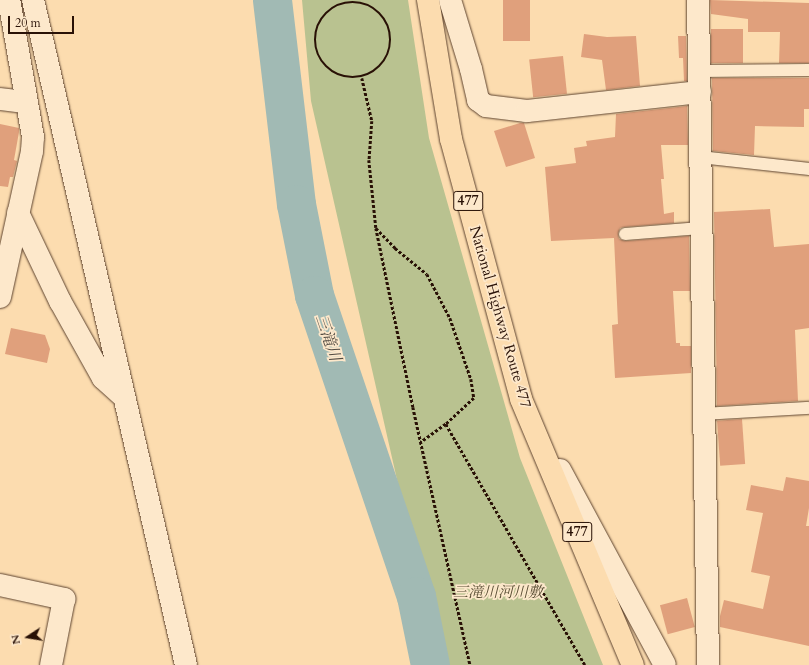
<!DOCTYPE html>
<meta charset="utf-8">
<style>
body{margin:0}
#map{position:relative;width:809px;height:665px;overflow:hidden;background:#fcdcaf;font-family:Cardo,"Noto Serif JP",serif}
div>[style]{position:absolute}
.green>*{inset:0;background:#b9c290}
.river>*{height:39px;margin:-19.5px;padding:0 19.5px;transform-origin:19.5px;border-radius:19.5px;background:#a1bab4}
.building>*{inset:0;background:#e0a07c;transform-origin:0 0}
.path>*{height:2.5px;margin-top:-1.25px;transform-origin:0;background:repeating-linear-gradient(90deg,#291106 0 3px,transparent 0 5px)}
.path>.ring{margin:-1.25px;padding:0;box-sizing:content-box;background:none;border:2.5px solid #291106;border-radius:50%}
.roads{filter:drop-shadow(0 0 1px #5e4430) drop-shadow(0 0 1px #5e4430)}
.service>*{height:12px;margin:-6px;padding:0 6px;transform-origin:6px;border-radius:6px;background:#fde8cb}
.minor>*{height:22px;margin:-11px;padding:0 11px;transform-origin:11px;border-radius:11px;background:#fde8cb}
.tertiary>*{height:22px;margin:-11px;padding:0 11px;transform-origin:11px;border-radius:11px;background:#fde8cb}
.trunk>*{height:22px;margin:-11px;padding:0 11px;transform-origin:11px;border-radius:11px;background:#fcdcaf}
span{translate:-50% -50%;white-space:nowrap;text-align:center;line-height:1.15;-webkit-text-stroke:3.5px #fde8cb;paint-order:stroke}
.shield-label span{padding:1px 3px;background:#fde8cb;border:1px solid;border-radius:3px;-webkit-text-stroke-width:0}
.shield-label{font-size:14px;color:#291106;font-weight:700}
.street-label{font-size:15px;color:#291106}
.park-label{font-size:15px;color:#5b4f36;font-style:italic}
.water-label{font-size:16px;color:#534c43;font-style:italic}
.north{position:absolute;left:8px;top:617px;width:40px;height:40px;-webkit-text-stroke:3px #fde8cb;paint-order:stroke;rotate:258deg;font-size:11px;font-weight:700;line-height:16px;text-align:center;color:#291106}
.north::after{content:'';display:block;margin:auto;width:14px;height:18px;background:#291106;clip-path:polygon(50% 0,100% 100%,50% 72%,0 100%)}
.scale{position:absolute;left:8px;top:16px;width:66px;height:18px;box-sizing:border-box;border:2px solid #291106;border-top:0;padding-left:5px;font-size:12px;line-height:14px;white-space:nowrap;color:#291106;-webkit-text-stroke:3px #fde8cb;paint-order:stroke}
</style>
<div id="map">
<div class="green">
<i style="clip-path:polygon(302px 0,408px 0,429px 138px,520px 458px,603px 665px,441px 665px,398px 484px,311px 101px)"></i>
</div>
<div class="river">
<i style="left:272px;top:0;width:205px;rotate:83.3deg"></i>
<i style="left:296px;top:204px;width:93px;rotate:78.8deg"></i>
<i style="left:314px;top:295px;width:318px;rotate:71.3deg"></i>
<i style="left:416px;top:596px;width:70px;rotate:78.5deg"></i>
</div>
<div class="building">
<i style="left:503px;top:0;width:27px;height:41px"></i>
<i style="clip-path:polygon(710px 0,809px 3px,809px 63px,779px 63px,780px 32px,748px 32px,748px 19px,711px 14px)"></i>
<i style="left:743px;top:29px;width:34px;height:32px;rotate:90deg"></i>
<i style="clip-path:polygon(584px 34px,607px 37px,636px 36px,640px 86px,606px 90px,602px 60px,581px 57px)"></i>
<i style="clip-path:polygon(678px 36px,686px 36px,687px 81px,684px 81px,683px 58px,679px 58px)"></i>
<i style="left:563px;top:56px;width:38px;height:34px;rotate:84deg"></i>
<i style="clip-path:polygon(712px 78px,809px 78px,809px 109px,804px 109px,804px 127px,755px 126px,754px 155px,713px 151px)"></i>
<i style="clip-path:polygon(687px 106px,688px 145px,661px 145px,664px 179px,661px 179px,664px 214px,674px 212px,674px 223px,624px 227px,620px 228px,618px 234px,619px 239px,626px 241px,689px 236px,690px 291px,673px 291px,676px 343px,680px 343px,680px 346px,691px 346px,691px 373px,615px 378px,612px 325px,618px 324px,614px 238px,551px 241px,545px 167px,576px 163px,574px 148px,587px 146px,586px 141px,615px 137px,616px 114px)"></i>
<i style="clip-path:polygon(520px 123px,524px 123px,535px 158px,506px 167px,494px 131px)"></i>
<i style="clip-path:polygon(0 124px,19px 128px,19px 132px,14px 160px,17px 161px,13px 177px,10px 177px,8px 187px,0 186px)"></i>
<i style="clip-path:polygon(770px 209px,774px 247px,809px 244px,809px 328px,795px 330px,798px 401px,717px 406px,714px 212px)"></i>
<i style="clip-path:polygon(11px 328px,45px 335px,50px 349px,47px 363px,5px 354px)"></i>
<i style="left:742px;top:419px;width:45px;height:25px;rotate:86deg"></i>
<i style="clip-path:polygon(786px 477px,809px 481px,809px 508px,806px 526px,809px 526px,809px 646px,720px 627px,720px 616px,724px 600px,763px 609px,770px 576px,751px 572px,763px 513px,746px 510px,751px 485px,783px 491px)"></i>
<i style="left:687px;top:598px;width:30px;height:28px;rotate:75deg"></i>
</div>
<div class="path">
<i class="ring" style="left:315px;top:2px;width:73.5px;height:73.5px"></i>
<i style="left:362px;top:78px;width:44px;rotate:76.9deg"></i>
<i style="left:372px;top:121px;width:39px;rotate:94deg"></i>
<i style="left:369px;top:160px;width:68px;rotate:84.1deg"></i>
<i style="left:376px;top:228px;width:183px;rotate:78.3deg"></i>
<i style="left:413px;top:407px;width:264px;rotate:77.5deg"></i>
<i style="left:376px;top:228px;width:28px;rotate:46deg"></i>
<i style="left:395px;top:248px;width:41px;rotate:39.1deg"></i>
<i style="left:427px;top:274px;width:50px;rotate:62.4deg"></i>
<i style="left:450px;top:318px;width:65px;rotate:71deg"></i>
<i style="left:471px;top:379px;width:19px;rotate:81deg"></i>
<i style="left:474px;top:398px;width:38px;rotate:137deg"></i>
<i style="left:446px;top:424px;width:31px;rotate:144deg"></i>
<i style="left:446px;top:424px;width:278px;rotate:60deg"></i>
</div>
<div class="roads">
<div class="service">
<i style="left:699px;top:71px;width:110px;rotate:-0.5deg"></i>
<i style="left:700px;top:157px;width:110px;rotate:6.3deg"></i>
<i style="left:625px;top:234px;width:76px;rotate:-4.5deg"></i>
<i style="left:704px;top:414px;width:105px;rotate:-3.3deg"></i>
</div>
<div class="minor">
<i style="left:450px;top:0;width:72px;rotate:73.1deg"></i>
<i style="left:471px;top:69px;width:32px;rotate:77deg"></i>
<i style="left:478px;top:100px;width:10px;rotate:37deg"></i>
<i style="left:486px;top:106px;width:41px;rotate:7deg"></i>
<i style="left:527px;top:111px;width:174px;rotate:-6.3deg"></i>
<i style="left:698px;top:0;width:665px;rotate:89.14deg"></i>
<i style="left:0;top:99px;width:26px;rotate:7deg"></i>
<i style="left:18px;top:213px;width:98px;rotate:64.5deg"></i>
<i style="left:60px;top:301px;width:88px;rotate:60.8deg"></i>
<i style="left:103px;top:378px;width:28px;rotate:42deg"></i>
<i style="left:0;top:297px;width:149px;rotate:-77.6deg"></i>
<i style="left:32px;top:151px;width:14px;rotate:-86deg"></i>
<i style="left:33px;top:137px;width:139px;rotate:-99.9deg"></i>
<i style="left:560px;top:470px;width:221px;rotate:61.7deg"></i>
<i style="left:0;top:585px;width:66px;rotate:12.3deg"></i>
<i style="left:64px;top:599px;width:67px;rotate:101.1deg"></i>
</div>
<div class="tertiary">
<i style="left:33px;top:0;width:682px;rotate:77.04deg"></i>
</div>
<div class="trunk">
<i style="left:428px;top:0;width:141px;rotate:80.6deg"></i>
<i style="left:451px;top:139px;width:269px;rotate:74.9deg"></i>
<i style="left:521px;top:399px;width:289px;rotate:67.2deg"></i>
</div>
</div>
<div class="shield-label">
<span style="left:468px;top:201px">477</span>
<span style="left:577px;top:532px">477</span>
</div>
<div class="street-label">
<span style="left:500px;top:317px;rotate:74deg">National Highway Route 477</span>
</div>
<div class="park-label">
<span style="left:498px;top:593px">三滝川河川敷</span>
</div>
<div class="water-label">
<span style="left:328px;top:338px;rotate:71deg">三滝川</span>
</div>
<div class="north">N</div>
<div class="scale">20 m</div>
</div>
